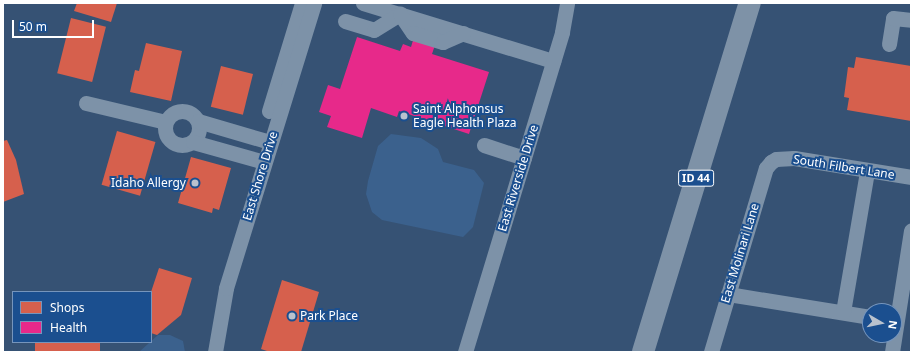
<!DOCTYPE html>
<style>
body{margin:0}
#map{position:relative;width:914px;height:355px;overflow:hidden;background:#365274;font-family:"Noto Sans",sans-serif}
div>[style]{position:absolute}
.water>*{inset:0;background:#3b618d}
.shops>*{inset:0;background:#d6604d;transform-origin:0 0}
.health>*{inset:0;background:#e7298a}
.minor>*{height:15px;margin:-7.5px;padding:0 7.5px;transform-origin:7.5px;border-radius:7.5px;background:#7d92a8}
.minor>.ring{margin:-7.5px;padding:0;box-sizing:content-box;background:none;border:15px solid #7d92a8;border-radius:50%}
.highway>*{height:22px;margin:-11px;padding:0 11px;transform-origin:11px;border-radius:11px;background:#7e92a7}
.dots>*{width:11px;height:11px;translate:-50% -50%;box-sizing:border-box;border:2px solid #1b4f8f;border-radius:50%}
span{translate:-50% -50%;white-space:nowrap;text-align:center;line-height:1.15;-webkit-text-stroke:4px #1b4f8f;paint-order:stroke}
.shield-label span{padding:1px 3px;background:#1b4f8f;border:1px solid;border-radius:3px;-webkit-text-stroke-width:0}
.shield-label{font-size:11px;color:#fff;font-weight:700}
.poi-label{font-size:12px;color:#fff}
.left{translate:0 -50%;text-align:left}
.right{translate:-100% -50%;text-align:right}
.street-label{font-size:12px;color:#fff}
.frame{position:absolute;inset:0;border:4px solid #fff;pointer-events:none}
.legend{position:absolute;left:12px;top:291px;width:140px;height:52px;box-sizing:border-box;background:#1b4f8f;border:1px solid #7695bc;margin:0;padding:5px 7px;list-style:none;font-size:12px;color:#fff}
.legend li{display:flex;align-items:center;gap:8px;height:20px}
.legend b{width:20px;border:1px solid #7695bc}
.north{position:absolute;left:862px;top:303px;width:40px;height:40px;box-sizing:border-box;background:#1b4f8f;border:1px solid #7695bc;border-radius:50%;rotate:99deg;font-size:11px;font-weight:700;line-height:16px;text-align:center;color:#fff}
.north::after{content:'';display:block;margin:auto;width:14px;height:18px;background:#b9c2ce;clip-path:polygon(50% 0,100% 100%,50% 72%,0 100%)}
.scale{position:absolute;left:12px;top:20px;width:82px;height:18px;box-sizing:border-box;border:2px solid #fff;border-top:0;padding-left:5px;font-size:12px;line-height:14px;white-space:nowrap;color:#fff;-webkit-text-stroke:3px #1b4f8f;paint-order:stroke}
</style>
<div id="map">
<div class="water">
<i style="clip-path:polygon(391px 134px,421px 138px,438px 149px,443px 162px,474px 170px,484px 183px,473px 227px,463px 237px,382px 220px,372px 212px,366px 194px,368px 181px,378px 146px)"></i>
<i style="clip-path:polygon(158px 335px,170px 335px,183px 341px,185px 352px,139px 352px)"></i>
</div>
<div class="shops">
<i style="clip-path:polygon(77px 3px,117px 3px,111px 22px,74px 11px)"></i>
<i style="left:71px;top:18px;width:36px;height:57px;rotate:14deg"></i>
<i style="clip-path:polygon(146px 43px,182px 51px,171px 101px,130px 92px,135px 70px,139px 71px)"></i>
<i style="clip-path:polygon(856px 57px,911px 66px,911px 121px,847px 110px,849px 98px,844px 97px,848px 67px,854px 68px)"></i>
<i style="left:221px;top:66px;width:33px;height:42px;rotate:14deg"></i>
<i style="left:117px;top:131px;width:40px;height:56px;rotate:16deg"></i>
<i style="clip-path:polygon(7px 140px,16px 160px,24px 194px,3px 202px,3px 141px)"></i>
<i style="clip-path:polygon(191px 157px,231px 168px,219px 210px,213px 208px,212px 213px,178px 203px)"></i>
<i style="clip-path:polygon(159px 268px,192px 278px,181px 315px,157px 335px,151px 333px,151px 292px)"></i>
<i style="clip-path:polygon(282px 280px,319px 292px,301px 352px,270px 352px,261px 349px)"></i>
<i style="left:35px;top:342px;width:65px;height:10px"></i>
</div>
<div class="health">
<i style="clip-path:polygon(357px 37px,400px 51px,403px 44px,411px 47px,414px 37px,435px 45px,432px 54px,489px 72px,469px 134px,399px 111px,397px 117px,371px 108px,362px 138px,327px 127px,331px 116px,319px 112px,328px 85px,340px 89px)"></i>
</div>
<div class="minor">
<i style="left:363px;top:3px;width:199px;rotate:17deg"></i>
<i style="left:345px;top:21px;width:30px;rotate:17deg"></i>
<i style="left:374px;top:30px;width:31px;rotate:-32deg"></i>
<i style="left:400px;top:14px;width:23px;rotate:56deg"></i>
<i style="left:413px;top:33px;width:31px;rotate:17deg"></i>
<i style="left:443px;top:42px;width:22px;rotate:-24deg"></i>
<i style="left:889px;top:44px;width:26px;rotate:-81deg"></i>
<i style="left:893px;top:18px;width:18px;rotate:6deg"></i>
<i style="left:86px;top:103px;width:82px;rotate:13.4deg"></i>
<i class="ring" style="left:165px;top:111px;width:19px;height:19px"></i>
<i style="left:269px;top:111px;width:113px;rotate:-73deg"></i>
<i style="left:198px;top:121px;width:75px;rotate:16.3deg"></i>
<i style="left:193px;top:142px;width:74px;rotate:15.7deg"></i>
<i style="left:484px;top:145px;width:42px;rotate:18deg"></i>
<i style="left:728px;top:294px;width:144px;rotate:9.2deg"></i>
<i style="left:843px;top:312px;width:143px;rotate:-80.3deg"></i>
<i style="left:215px;top:352px;width:65px;rotate:-80.2deg"></i>
<i style="left:226px;top:288px;width:298px;rotate:-72.8deg"></i>
<i style="left:465px;top:352px;width:334px;rotate:-73.1deg"></i>
<i style="left:562px;top:32px;width:29px;rotate:-80deg"></i>
<i style="left:711px;top:352px;width:192px;rotate:-73.4deg"></i>
<i style="left:766px;top:168px;width:8px;rotate:-50deg"></i>
<i style="left:771px;top:162px;width:6px;rotate:-31deg"></i>
<i style="left:776px;top:159px;width:18px;rotate:-3deg"></i>
<i style="left:794px;top:158px;width:119px;rotate:9.2deg"></i>
<i style="left:892px;top:352px;width:123px;rotate:-81.1deg"></i>
</div>
<div class="highway">
<i style="left:643px;top:352px;width:365px;rotate:-73deg"></i>
</div>
<div class="dots">
<i style="left:404px;top:116px;background:#b9c2ce"></i>
<i style="left:195px;top:183px;background:#b9c2ce"></i>
<i style="left:292px;top:316px;background:#b9c2ce"></i>
</div>
<div class="shield-label">
<span style="left:696px;top:178px">ID 44</span>
</div>
<div class="poi-label">
<span class="left" style="left:413px;top:116px">Saint Alphonsus<br>Eagle Health Plaza</span>
<span class="right" style="left:186px;top:183px">Idaho Allergy</span>
<span class="left" style="left:300px;top:316px">Park Place</span>
</div>
<div class="street-label">
<span style="left:844px;top:167px;rotate:9deg">South Filbert Lane</span>
<span style="left:260px;top:176px;rotate:-73deg">East Shore Drive</span>
<span style="left:518px;top:178px;rotate:-73deg">East Riverside Drive</span>
<span style="left:740px;top:253px;rotate:-73deg">East Molinari Lane</span>
</div>
<div class="frame"></div>
<ul class="legend">
<li><b style="height:11px;background:#d6604d"></b>Shops</li>
<li><b style="height:11px;background:#e7298a"></b>Health</li>
</ul>
<div class="north">N</div>
<div class="scale">50 m</div>
</div>
